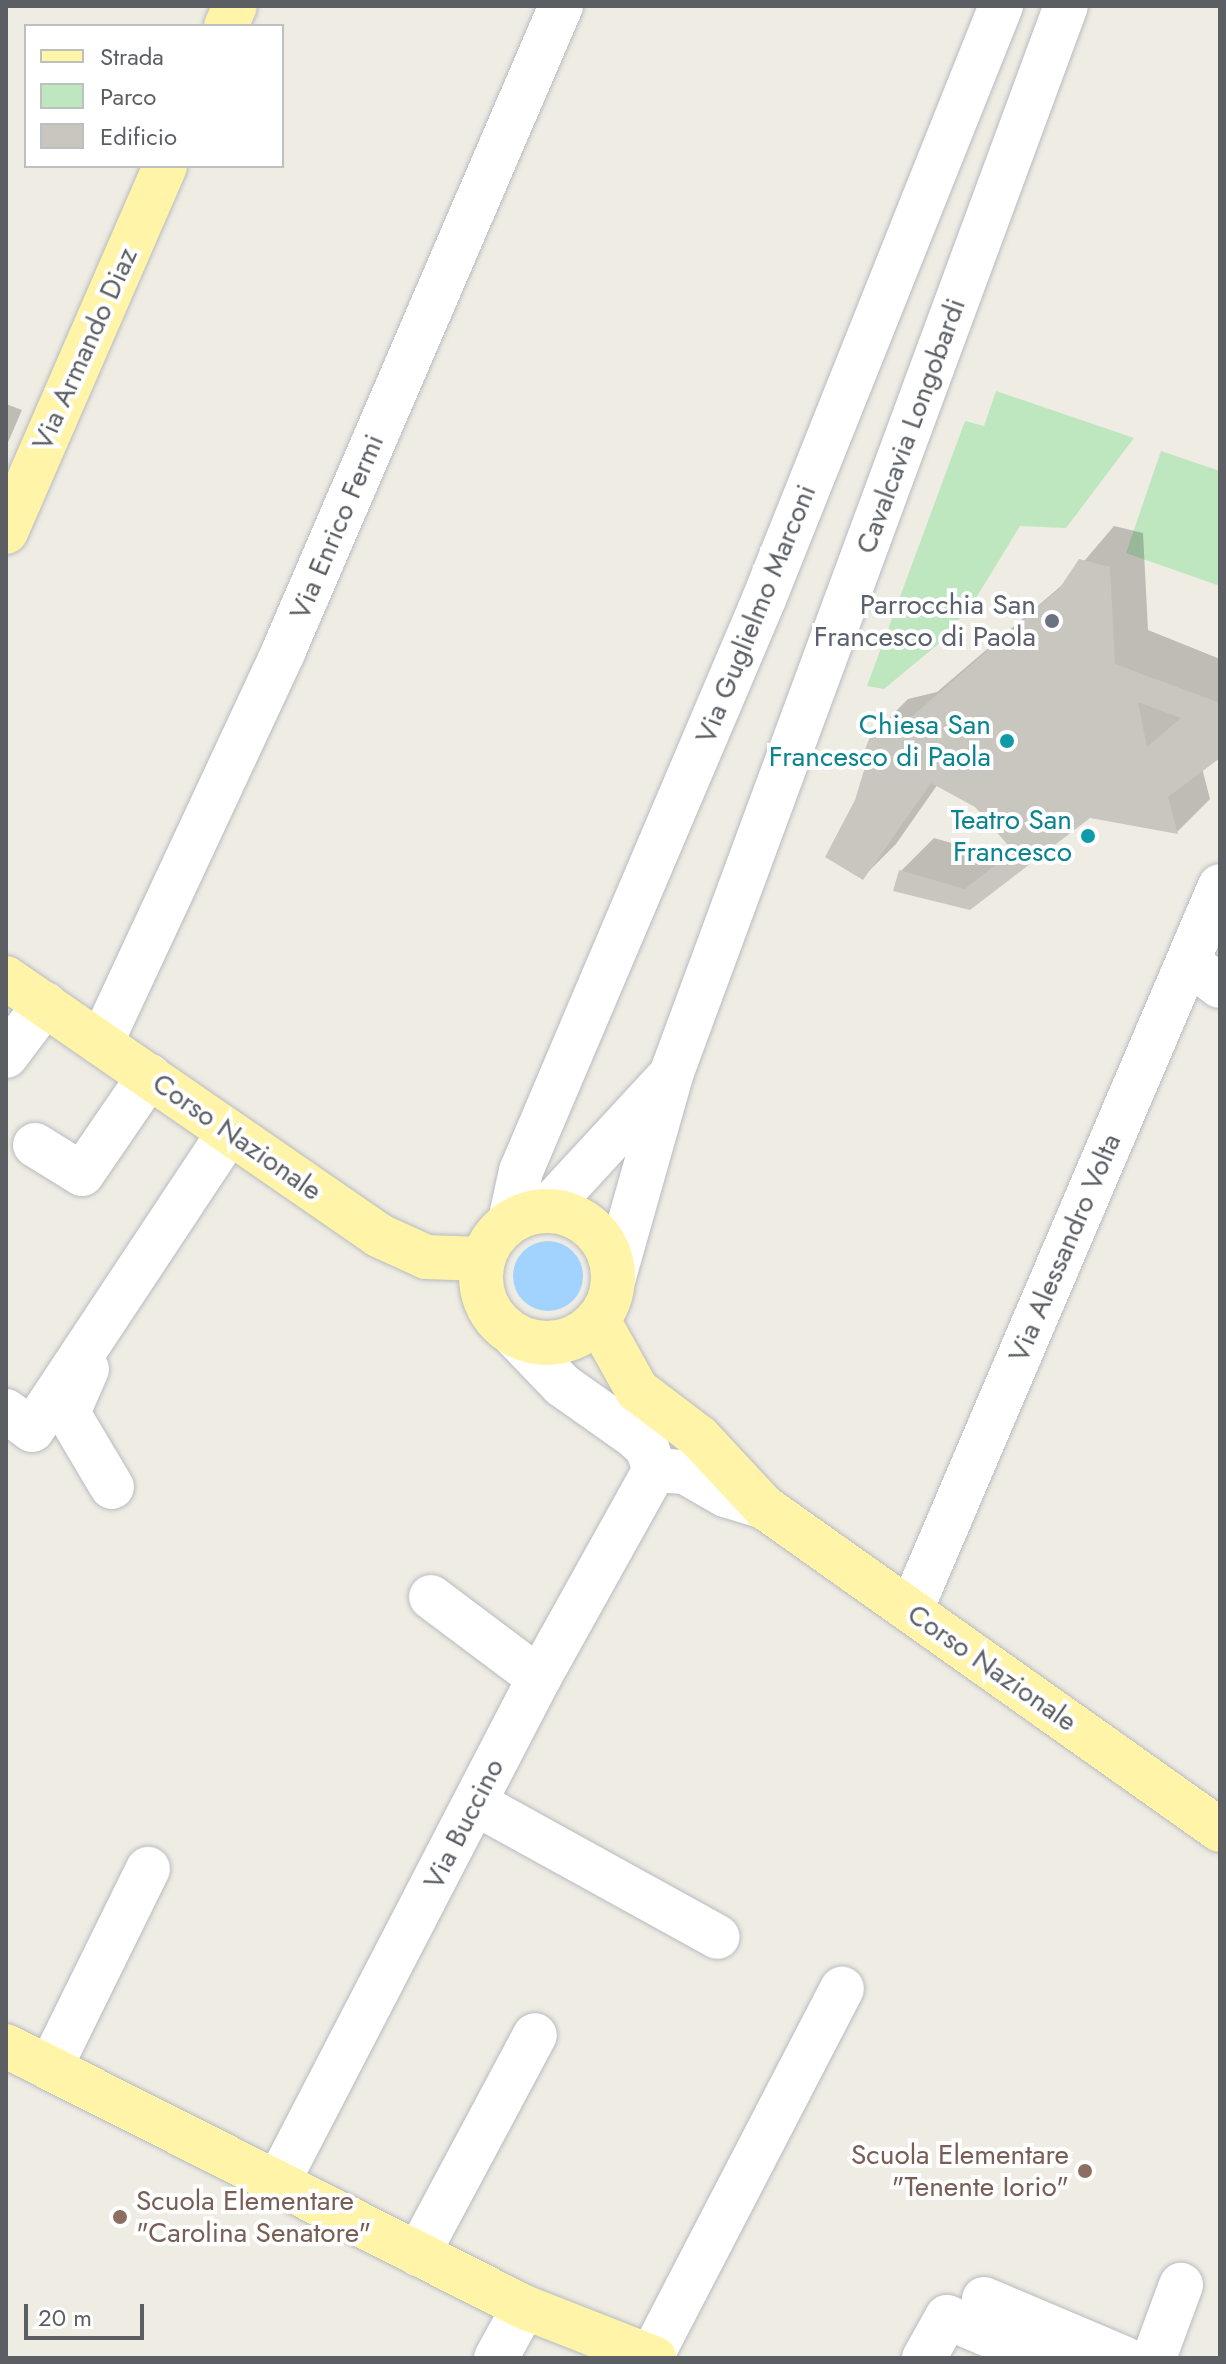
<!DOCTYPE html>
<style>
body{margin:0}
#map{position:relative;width:1226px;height:2364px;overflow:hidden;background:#eeece3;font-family:Jost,sans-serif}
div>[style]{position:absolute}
.green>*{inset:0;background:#bee7c0}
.water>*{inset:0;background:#a2d3ff}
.round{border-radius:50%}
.shadow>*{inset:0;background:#0003}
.building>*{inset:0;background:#c9c6c0}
.roads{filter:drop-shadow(0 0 2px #b8bbc0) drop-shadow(0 0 2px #b8bbc0)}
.minor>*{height:44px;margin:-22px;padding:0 22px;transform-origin:22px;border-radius:22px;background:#fff}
.major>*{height:44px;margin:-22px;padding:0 22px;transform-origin:22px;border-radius:22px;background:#fff4a7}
.major>.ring{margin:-22px;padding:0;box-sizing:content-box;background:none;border:44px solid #fff4a7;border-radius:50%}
.dots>*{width:22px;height:22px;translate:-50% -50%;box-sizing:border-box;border:4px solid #fff;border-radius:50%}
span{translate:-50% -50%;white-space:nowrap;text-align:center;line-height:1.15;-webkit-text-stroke:8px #fff;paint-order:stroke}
.street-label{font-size:28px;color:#5b5f64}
.worship-label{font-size:28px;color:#5b616d}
.right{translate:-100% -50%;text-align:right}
.culture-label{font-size:28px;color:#0d838f}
.education-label{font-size:28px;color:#785e54}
.left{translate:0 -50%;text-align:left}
.frame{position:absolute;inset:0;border:8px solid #5b5f64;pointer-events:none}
.legend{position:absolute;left:24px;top:24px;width:260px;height:144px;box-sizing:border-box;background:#fff;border:2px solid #bdbfc1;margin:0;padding:10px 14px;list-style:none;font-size:24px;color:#5b5f64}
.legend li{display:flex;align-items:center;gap:16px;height:40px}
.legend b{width:40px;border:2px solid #bdbfc1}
.scale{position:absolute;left:24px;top:2304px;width:120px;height:36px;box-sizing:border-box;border:4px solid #5b5f64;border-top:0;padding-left:10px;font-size:24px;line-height:28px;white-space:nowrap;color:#5b5f64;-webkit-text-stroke:6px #fff;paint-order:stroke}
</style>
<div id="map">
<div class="green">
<i style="clip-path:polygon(996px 391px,1134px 438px,1066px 528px,1020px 526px,976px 598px,942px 641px,884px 689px,867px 686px,965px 421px,984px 426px)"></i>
<i style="clip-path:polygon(1161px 451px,1220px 471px,1220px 586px,1126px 553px)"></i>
</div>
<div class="water">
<i class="round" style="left:513px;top:1241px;width:70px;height:70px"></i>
</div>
<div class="shadow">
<i style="clip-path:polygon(6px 404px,22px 410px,6px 447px)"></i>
<i style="clip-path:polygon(1114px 526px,1143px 533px,1148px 630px,1220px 659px,1220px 753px,1202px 768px,1210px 799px,1177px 832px,1090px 816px,969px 908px,901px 871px,934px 838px,1000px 857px,1012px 847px,976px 805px,938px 784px,896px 844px,862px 878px,857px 801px,874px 733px,908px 699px,937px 692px,1068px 580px)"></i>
</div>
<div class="building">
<i style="clip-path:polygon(evenodd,1079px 559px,1110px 567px,1115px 664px,1220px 703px,1220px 758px,1168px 797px,1178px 834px,1090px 818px,970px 910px,893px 891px,899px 870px,965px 889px,1013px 851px,975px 807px,931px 783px,863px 880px,825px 857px,855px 800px,865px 767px,859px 764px,872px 732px,902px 725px,1059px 589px,1079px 559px,1138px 702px,1181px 718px,1147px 747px,1138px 702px)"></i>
</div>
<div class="roads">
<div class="minor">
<i style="left:1188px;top:962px;width:40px;rotate:37deg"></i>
<i style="left:101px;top:1043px;width:434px;rotate:-65deg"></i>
<i style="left:284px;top:650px;width:701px;rotate:-66.73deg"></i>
<i style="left:6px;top:1056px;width:65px;rotate:-53.1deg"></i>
<i style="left:35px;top:1145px;width:55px;rotate:31.7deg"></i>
<i style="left:82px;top:1174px;width:119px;rotate:-55.6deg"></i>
<i style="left:546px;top:1210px;width:177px;rotate:-47.3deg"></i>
<i style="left:510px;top:1221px;width:51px;rotate:-77.6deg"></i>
<i style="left:521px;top:1171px;width:621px;rotate:-66.98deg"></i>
<i style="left:764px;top:599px;width:639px;rotate:-68.22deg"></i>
<i style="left:614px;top:1277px;width:213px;rotate:-74.2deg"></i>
<i style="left:672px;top:1072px;width:1136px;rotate:-69.72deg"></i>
<i style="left:515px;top:1336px;width:68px;rotate:46.2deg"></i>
<i style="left:562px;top:1385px;width:87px;rotate:35.2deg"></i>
<i style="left:633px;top:1435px;width:19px;rotate:43deg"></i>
<i style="left:647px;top:1448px;width:23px;rotate:70deg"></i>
<i style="left:87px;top:1369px;width:48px;rotate:113.4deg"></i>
<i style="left:68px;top:1413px;width:86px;rotate:59.3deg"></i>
<i style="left:6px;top:1411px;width:32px;rotate:36deg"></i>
<i style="left:32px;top:1430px;width:357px;rotate:-56.5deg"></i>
<i style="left:655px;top:1470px;width:30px;rotate:4deg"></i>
<i style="left:685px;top:1472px;width:46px;rotate:29.9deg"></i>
<i style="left:725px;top:1495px;width:41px;rotate:17.1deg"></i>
<i style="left:431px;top:1597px;width:135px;rotate:36.9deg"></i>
<i style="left:911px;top:1610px;width:787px;rotate:-66.89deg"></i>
<i style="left:475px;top:1803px;width:277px;rotate:28.9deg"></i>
<i style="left:50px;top:2068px;width:222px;rotate:-63.8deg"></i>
<i style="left:278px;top:2182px;width:568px;rotate:-62.62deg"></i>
<i style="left:539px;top:1678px;width:238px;rotate:-60.9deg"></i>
<i style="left:418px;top:2254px;width:248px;rotate:-61.9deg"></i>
<i style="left:984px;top:2299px;width:152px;rotate:22.9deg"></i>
<i style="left:651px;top:2357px;width:415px;rotate:-62.6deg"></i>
<i style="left:496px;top:2358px;width:58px;rotate:-61.2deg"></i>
<i style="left:924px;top:2358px;width:47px;rotate:-60.7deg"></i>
<i style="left:947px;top:2317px;width:103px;rotate:23.3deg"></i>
<i style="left:1154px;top:2358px;width:78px;rotate:-69.7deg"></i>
</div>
<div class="major">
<i style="left:226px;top:26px;width:22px;rotate:-66deg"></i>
<i style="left:6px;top:532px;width:399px;rotate:-66.5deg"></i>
<i style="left:6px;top:978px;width:452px;rotate:34.6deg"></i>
<i style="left:378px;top:1235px;width:53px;rotate:24.6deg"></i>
<i style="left:426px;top:1257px;width:56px;rotate:2deg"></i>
<i class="ring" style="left:481px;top:1211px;width:88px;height:88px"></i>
<i style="left:598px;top:1320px;width:80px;rotate:60.9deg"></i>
<i style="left:637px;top:1390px;width:78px;rotate:37.2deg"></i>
<i style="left:699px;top:1437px;width:96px;rotate:47.1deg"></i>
<i style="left:764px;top:1507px;width:559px;rotate:35.31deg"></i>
<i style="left:6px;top:2046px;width:580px;rotate:26.74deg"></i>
<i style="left:524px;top:2307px;width:140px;rotate:21.4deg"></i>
</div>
</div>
<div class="dots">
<i style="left:1052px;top:621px;background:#6b7280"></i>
<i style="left:1007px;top:741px;background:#0f9aa8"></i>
<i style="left:1088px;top:836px;background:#0f9aa8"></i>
<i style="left:1085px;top:2171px;background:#8d6e63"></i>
<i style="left:120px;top:2217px;background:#8d6e63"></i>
</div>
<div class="street-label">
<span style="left:85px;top:349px;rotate:-66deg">Via Armando Diaz</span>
<span style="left:911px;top:426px;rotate:-70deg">Cavalcavia Longobardi</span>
<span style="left:337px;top:527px;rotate:-67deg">Via Enrico Fermi</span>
<span style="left:756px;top:614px;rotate:-68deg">Via Guglielmo Marconi</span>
<span style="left:237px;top:1137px;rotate:35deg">Corso Nazionale</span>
<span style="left:1065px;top:1248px;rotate:-67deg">Via Alessandro Volta</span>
<span style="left:992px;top:1668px;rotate:35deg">Corso Nazionale</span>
<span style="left:464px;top:1824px;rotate:-63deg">Via Buccino</span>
</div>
<div class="worship-label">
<span class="right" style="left:1036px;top:621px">Parrocchia San<br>Francesco di Paola</span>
</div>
<div class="culture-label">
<span class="right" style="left:991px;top:741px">Chiesa San<br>Francesco di Paola</span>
<span class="right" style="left:1072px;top:836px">Teatro San<br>Francesco</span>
</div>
<div class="education-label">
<span class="right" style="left:1069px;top:2171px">Scuola Elementare<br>"Tenente Iorio"</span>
<span class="left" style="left:136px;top:2217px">Scuola Elementare<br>"Carolina Senatore"</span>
</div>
<div class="frame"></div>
<ul class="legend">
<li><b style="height:10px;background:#fff4a7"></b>Strada</li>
<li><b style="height:22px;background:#bee7c0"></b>Parco</li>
<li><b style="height:22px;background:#c9c6c0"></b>Edificio</li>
</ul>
<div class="scale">20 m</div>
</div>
